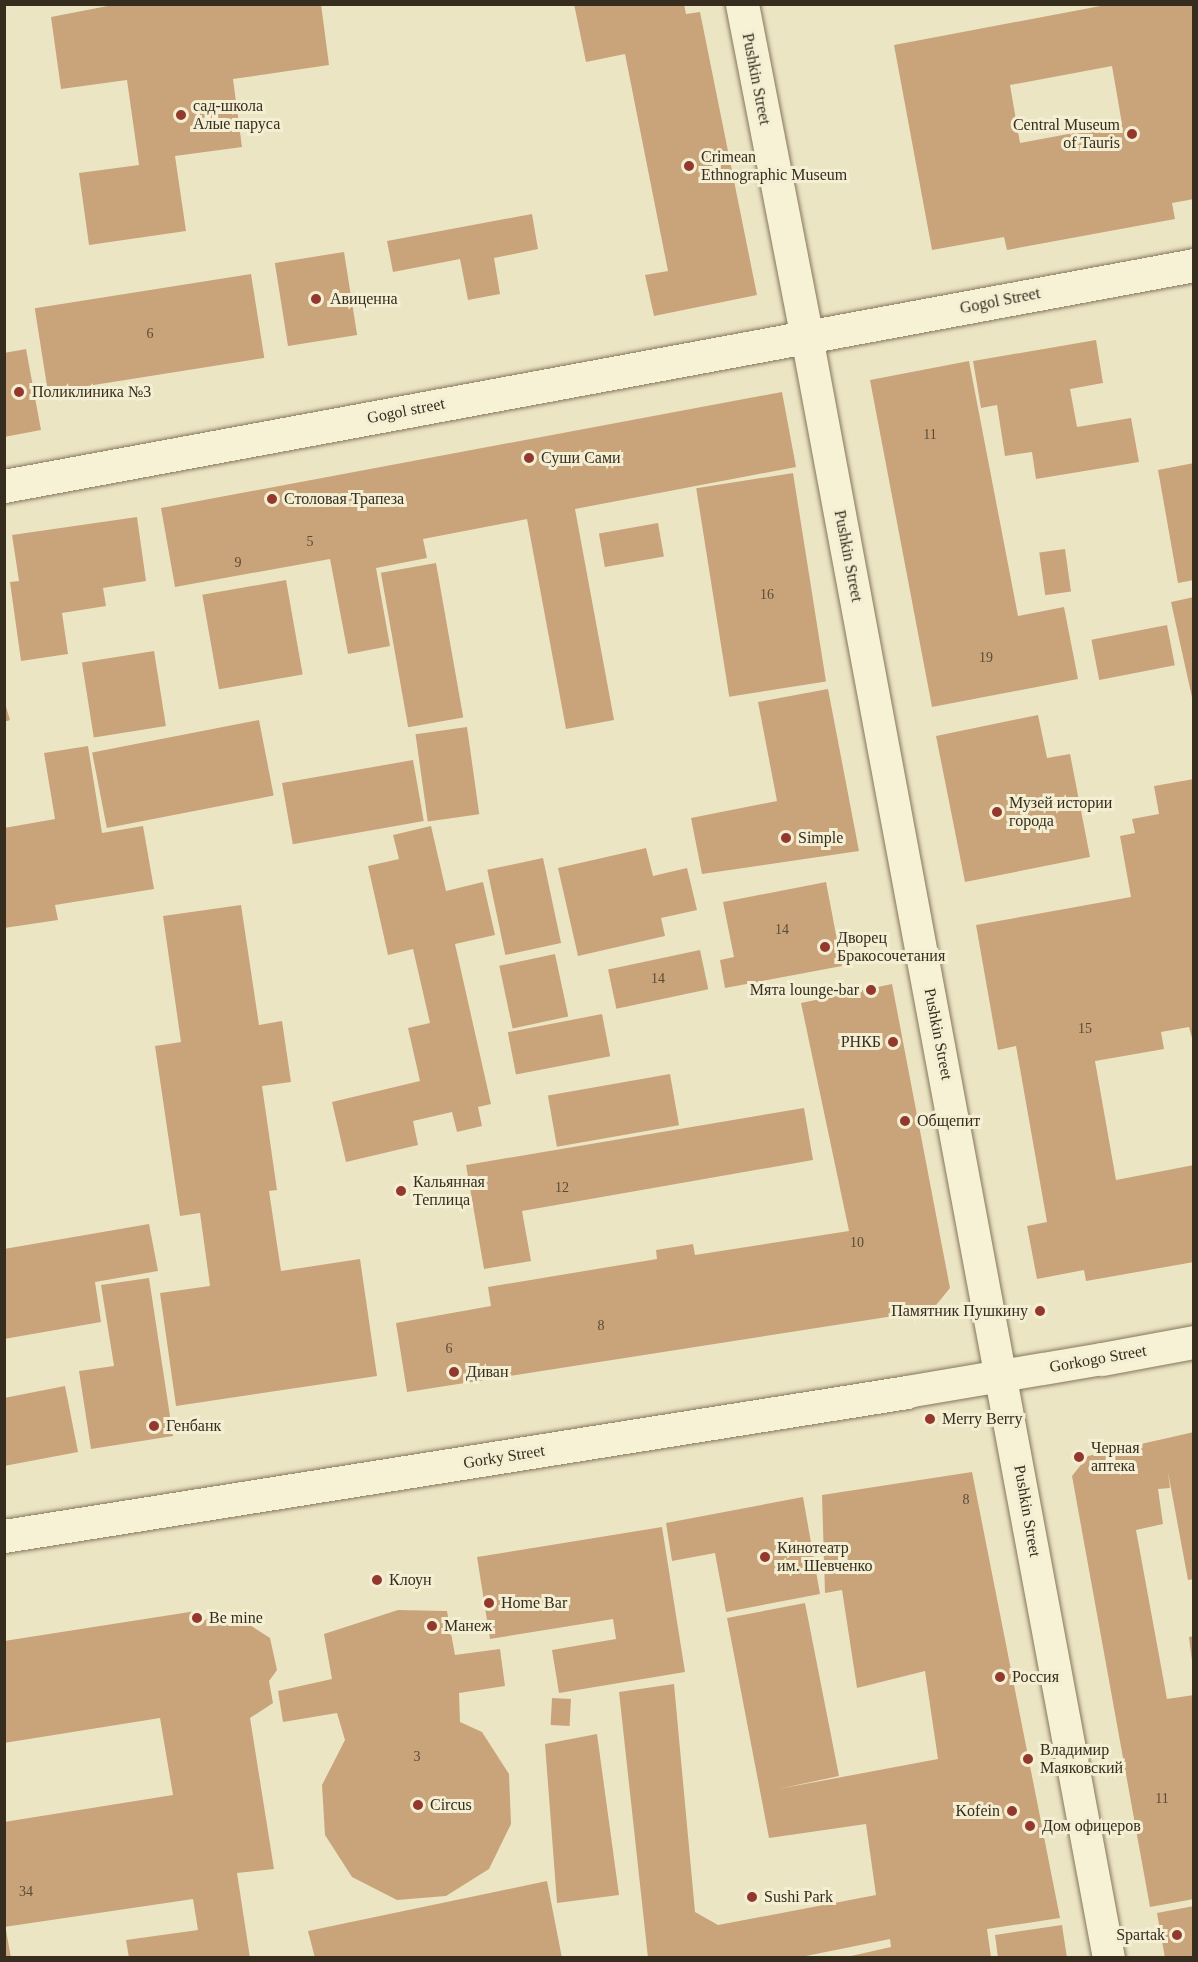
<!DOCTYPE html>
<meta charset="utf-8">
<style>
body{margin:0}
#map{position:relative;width:1198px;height:1962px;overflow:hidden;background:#ece5c4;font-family:"Times New Roman",serif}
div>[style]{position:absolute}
.building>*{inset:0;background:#c9a47b;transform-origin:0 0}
.roads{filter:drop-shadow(0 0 2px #86765b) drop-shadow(0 0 2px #86765b)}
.pedestrian>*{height:32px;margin:-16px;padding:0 16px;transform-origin:16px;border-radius:16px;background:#f7f1d6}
.minor>*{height:33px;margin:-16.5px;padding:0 16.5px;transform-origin:16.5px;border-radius:16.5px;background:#f7f1d6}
.secondary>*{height:33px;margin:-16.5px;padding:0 16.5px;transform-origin:16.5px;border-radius:16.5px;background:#f7f1d6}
.dots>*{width:16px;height:16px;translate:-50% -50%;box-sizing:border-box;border:3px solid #f4eed3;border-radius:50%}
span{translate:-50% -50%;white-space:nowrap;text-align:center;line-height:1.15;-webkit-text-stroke:6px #f4eed3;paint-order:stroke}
.number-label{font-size:14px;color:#5b4b35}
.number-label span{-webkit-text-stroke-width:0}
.street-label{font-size:16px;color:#362d1e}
.poi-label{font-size:16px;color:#362d1e}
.left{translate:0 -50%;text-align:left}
.right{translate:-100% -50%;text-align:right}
.frame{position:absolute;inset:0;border:6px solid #362d1e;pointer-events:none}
</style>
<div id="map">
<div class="building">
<i style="clip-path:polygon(118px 4px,321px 4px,329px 65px,233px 79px,242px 147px,175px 156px,186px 231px,89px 245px,79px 173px,139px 165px,127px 80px,61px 89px,51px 17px)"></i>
<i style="clip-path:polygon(574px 4px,684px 4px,686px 14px,700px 12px,757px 295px,654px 316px,645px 275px,668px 271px,625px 54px,586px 62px)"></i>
<i style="clip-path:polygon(evenodd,1111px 4px,1194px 4px,1194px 199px,1172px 203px,1175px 219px,1007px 250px,1004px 237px,932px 250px,894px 45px,1111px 4px,1112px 66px,1122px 124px,1020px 143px,1010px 85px,1112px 66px)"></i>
<i style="clip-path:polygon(532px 214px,538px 249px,494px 258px,500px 294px,468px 300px,460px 259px,393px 272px,387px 241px)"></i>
<i style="left:344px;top:252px;width:84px;height:70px;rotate:81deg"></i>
<i style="left:251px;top:274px;width:85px;height:219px;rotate:81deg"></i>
<i style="clip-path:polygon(1096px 340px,1103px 383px,1070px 389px,1077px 427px,1131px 418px,1139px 462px,1036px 479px,1032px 452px,1005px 456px,997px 405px,981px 408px,973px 361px)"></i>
<i style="clip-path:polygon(26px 349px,41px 430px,4px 437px,4px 353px)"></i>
<i style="clip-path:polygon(969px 361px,1018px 616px,1064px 607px,1078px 679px,932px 707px,870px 380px)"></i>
<i style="clip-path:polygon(782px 392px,796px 467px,575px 509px,614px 720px,566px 729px,527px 519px,423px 539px,427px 558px,376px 568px,390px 646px,348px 654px,330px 559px,175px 587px,161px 508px)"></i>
<i style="clip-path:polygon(1194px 463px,1194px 580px,1178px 583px,1158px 470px)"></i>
<i style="left:793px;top:473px;width:211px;height:98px;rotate:81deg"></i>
<i style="clip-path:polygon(137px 517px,146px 581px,103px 588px,106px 606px,62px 613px,68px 654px,21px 661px,10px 582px,19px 581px,12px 535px)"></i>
<i style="left:658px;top:523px;width:34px;height:60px;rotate:80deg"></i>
<i style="left:1065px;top:549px;width:43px;height:26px;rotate:82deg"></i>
<i style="left:436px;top:563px;width:157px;height:56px;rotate:80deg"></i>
<i style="left:286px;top:580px;width:96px;height:85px;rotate:80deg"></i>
<i style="clip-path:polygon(1194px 597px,1194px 702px,1193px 702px,1171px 602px)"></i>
<i style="left:1167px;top:625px;width:41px;height:77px;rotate:79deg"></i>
<i style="left:154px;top:651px;width:76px;height:73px;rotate:81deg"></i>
<i style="clip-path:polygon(828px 689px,859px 851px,702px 874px,691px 818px,777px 801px,758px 702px)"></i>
<i style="clip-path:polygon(4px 700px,10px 720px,4px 722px)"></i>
<i style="clip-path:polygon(1038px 715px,1047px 758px,1070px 754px,1090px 857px,965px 882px,936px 736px)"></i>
<i style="left:259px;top:720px;width:77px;height:170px;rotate:79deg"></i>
<i style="left:467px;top:727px;width:88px;height:52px;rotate:82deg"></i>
<i style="clip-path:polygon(88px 746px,102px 833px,143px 826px,154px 889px,55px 905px,58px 920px,4px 928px,4px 828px,55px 819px,44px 753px)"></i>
<i style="left:413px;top:760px;width:62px;height:133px;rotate:80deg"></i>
<i style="clip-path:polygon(1194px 779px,1194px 1045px,1189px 1027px,1161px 1032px,1164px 1049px,1095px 1061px,1116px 1180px,1194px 1165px,1194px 1262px,1086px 1281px,1084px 1270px,1037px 1279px,1027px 1226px,1047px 1222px,1016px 1046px,998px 1050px,976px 925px,1131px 897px,1120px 836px,1135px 833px,1132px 819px,1159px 814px,1154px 786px)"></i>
<i style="clip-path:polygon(431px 826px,446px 891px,483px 882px,495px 935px,455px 944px,491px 1104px,478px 1107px,482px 1126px,457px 1132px,452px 1112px,413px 1121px,418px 1145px,346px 1162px,332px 1102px,420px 1081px,408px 1028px,430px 1023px,413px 949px,388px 955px,368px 866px,399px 859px,393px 835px)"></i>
<i style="clip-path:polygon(646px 848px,653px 876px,687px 868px,697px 910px,661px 918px,665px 936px,578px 956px,558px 868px)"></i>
<i style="left:543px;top:858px;width:87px;height:57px;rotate:78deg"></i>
<i style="clip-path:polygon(826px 882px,842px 966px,725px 988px,720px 960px,734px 957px,723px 902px)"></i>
<i style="clip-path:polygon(241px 905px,259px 1025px,282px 1021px,291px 1082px,262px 1086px,277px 1190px,269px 1191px,281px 1271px,360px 1259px,377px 1376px,176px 1406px,160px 1293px,210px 1286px,200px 1213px,180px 1216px,155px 1046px,181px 1042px,163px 916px)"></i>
<i style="left:700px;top:950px;width:40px;height:94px;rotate:78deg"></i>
<i style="left:555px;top:954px;width:64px;height:57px;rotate:78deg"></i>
<i style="clip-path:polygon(892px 984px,950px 1288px,932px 1310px,407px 1392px,396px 1323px,491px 1306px,488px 1287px,657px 1259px,656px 1250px,693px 1244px,695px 1255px,849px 1231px,801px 1003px)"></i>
<i style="left:602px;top:1014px;width:43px;height:96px;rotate:79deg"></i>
<i style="left:670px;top:1074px;width:52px;height:124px;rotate:80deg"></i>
<i style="clip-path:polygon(804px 1108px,813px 1160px,522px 1211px,531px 1261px,484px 1269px,466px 1165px)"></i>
<i style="clip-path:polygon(149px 1224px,158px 1271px,95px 1282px,101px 1322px,4px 1339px,4px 1249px)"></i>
<i style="clip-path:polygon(149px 1278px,173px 1436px,91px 1449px,79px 1371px,114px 1366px,101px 1285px)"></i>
<i style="clip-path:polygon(65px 1386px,78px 1452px,4px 1466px,4px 1398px)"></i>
<i style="clip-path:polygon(1194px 1432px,1194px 1579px,1188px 1580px,1168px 1472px,1170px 1488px,1158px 1489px,1163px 1524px,1136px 1530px,1167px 1699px,1194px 1695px,1194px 1899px,1150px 1907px,1072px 1476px,1088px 1456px)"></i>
<i style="clip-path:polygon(972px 1472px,1060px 1918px,987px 1929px,991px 1957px,842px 1958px,891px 1947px,890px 1939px,796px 1958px,648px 1958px,619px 1692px,674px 1684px,695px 1912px,718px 1925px,876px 1895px,866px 1824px,769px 1838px,727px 1618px,805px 1603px,839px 1776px,778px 1789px,938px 1759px,925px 1671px,857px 1688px,842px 1590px,825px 1593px,822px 1495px)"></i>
<i style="clip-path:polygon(803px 1497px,820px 1594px,726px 1612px,715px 1553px,672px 1561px,666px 1523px)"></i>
<i style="clip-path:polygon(662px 1527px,685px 1672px,559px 1693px,552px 1650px,616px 1639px,613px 1619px,490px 1639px,477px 1557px)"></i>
<i style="clip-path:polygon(398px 1610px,447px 1611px,455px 1655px,500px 1649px,505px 1686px,459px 1693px,460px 1722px,482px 1732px,509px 1774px,511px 1824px,489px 1869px,446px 1896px,397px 1900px,352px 1877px,325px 1835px,322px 1785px,345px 1740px,337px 1713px,283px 1722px,278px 1691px,332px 1679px,324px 1634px)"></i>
<i style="clip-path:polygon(196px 1611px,197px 1621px,234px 1615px,270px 1638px,277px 1670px,269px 1681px,273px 1703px,250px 1718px,274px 1869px,237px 1873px,250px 1958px,129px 1958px,126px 1940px,198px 1930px,193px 1899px,4px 1927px,4px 1822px,173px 1795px,160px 1718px,4px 1743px,4px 1641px)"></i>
<i style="clip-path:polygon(1194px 1636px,1194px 1660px,1192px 1661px,1189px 1637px)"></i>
<i style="left:552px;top:1698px;width:19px;height:27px;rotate:3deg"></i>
<i style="clip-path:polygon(597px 1734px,619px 1895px,557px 1903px,545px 1744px)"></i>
<i style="clip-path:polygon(547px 1881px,562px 1958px,315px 1958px,308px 1931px)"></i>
<i style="clip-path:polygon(1194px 1906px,1194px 1958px,1165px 1958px,1157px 1913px)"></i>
<i style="clip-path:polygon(1062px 1925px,1067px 1958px,998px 1958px,995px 1935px)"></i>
<i style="clip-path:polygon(4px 1930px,6px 1930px,11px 1958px,4px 1958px)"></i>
</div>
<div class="roads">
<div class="pedestrian">
<i style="left:807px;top:337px;width:1649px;rotate:79.45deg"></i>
<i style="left:907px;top:1392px;width:198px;rotate:-9.6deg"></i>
</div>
<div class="minor">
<i style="left:742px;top:4px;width:339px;rotate:79deg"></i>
<i style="left:1102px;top:1359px;width:94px;rotate:-10.5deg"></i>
<i style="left:4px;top:1536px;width:914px;rotate:-9.06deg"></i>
</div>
<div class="secondary">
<i style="left:4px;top:486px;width:1210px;rotate:-10.52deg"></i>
</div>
</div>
<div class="dots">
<i style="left:181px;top:115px;background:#93382d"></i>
<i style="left:1132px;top:134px;background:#93382d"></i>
<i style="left:689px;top:166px;background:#93382d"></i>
<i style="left:316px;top:299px;background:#93382d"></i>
<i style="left:19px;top:392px;background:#93382d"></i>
<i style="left:529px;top:458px;background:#93382d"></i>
<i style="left:272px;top:499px;background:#93382d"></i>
<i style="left:997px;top:812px;background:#93382d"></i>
<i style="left:786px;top:838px;background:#93382d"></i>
<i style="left:825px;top:947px;background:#93382d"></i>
<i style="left:871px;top:990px;background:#93382d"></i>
<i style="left:893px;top:1042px;background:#93382d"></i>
<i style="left:905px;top:1121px;background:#93382d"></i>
<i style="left:401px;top:1191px;background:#93382d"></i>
<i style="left:1040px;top:1311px;background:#93382d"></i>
<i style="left:454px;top:1372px;background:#93382d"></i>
<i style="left:930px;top:1419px;background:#93382d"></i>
<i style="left:154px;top:1426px;background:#93382d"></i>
<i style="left:1079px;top:1457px;background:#93382d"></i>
<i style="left:765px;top:1557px;background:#93382d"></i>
<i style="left:377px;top:1580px;background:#93382d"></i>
<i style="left:489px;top:1603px;background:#93382d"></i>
<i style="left:197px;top:1618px;background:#93382d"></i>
<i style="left:432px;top:1626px;background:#93382d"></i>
<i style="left:1000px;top:1677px;background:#93382d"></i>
<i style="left:1028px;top:1759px;background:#93382d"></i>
<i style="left:418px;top:1805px;background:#93382d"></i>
<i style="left:1012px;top:1811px;background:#93382d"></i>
<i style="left:1030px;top:1826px;background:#93382d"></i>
<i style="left:752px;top:1897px;background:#93382d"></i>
<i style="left:1177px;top:1935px;background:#93382d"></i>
</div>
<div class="number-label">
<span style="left:150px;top:334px">6</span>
<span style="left:930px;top:435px">11</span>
<span style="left:310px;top:542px">5</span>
<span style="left:238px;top:563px">9</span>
<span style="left:767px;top:595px">16</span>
<span style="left:986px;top:658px">19</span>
<span style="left:782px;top:930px">14</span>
<span style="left:658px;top:979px">14</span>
<span style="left:1085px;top:1029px">15</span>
<span style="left:562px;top:1188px">12</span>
<span style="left:857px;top:1243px">10</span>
<span style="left:601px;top:1326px">8</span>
<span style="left:449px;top:1349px">6</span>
<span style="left:966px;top:1500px">8</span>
<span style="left:417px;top:1757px">3</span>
<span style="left:1162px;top:1799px">11</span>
<span style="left:26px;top:1892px">34</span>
</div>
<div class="street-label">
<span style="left:756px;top:79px;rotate:79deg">Pushkin Street</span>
<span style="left:1000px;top:301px;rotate:-11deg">Gogol Street</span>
<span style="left:406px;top:411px;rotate:-11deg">Gogol street</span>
<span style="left:848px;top:556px;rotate:79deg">Pushkin Street</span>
<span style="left:938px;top:1034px;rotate:79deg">Pushkin Street</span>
<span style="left:1098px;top:1359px;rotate:-10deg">Gorkogo Street</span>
<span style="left:504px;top:1457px;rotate:-9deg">Gorky Street</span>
<span style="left:1027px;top:1511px;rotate:80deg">Pushkin Street</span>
</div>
<div class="poi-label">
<span class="left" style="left:193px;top:115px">сад-школа<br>Алые паруса</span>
<span class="right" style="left:1120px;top:134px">Central Museum<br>of Tauris</span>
<span class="left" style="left:701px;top:166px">Crimean<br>Ethnographic Museum</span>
<span class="left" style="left:330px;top:299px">Авиценна</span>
<span class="left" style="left:32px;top:392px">Поликлиника №3</span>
<span class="left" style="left:541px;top:458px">Суши Сами</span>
<span class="left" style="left:284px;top:499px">Столовая Трапеза</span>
<span class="left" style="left:1009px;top:812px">Музей истории<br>города</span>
<span class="left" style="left:798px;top:838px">Simple</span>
<span class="left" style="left:837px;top:947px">Дворец<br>Бракосочетания</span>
<span class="right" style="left:859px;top:990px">Мята lounge-bar</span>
<span class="right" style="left:881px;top:1042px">РНКБ</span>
<span class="left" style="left:917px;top:1121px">Общепит</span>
<span class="left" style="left:413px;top:1191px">Кальянная<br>Теплица</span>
<span class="right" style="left:1028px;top:1311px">Памятник Пушкину</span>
<span class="left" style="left:466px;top:1372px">Диван</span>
<span class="left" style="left:942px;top:1419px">Merry Berry</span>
<span class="left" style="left:166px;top:1426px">Генбанк</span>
<span class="left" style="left:1091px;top:1457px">Черная<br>аптека</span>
<span class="left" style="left:777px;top:1557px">Кинотеатр<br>им. Шевченко</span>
<span class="left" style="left:389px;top:1580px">Клоун</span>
<span class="left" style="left:501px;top:1603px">Home Bar</span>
<span class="left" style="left:209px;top:1618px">Be mine</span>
<span class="left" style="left:444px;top:1626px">Манеж</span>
<span class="left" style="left:1012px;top:1677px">Россия</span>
<span class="left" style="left:1040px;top:1759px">Владимир<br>Маяковский</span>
<span class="left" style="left:430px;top:1805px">Circus</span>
<span class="right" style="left:1000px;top:1811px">Kofein</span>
<span class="left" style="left:1042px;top:1826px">Дом офицеров</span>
<span class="left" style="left:764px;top:1897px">Sushi Park</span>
<span class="right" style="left:1165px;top:1935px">Spartak</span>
</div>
<div class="frame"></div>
</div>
